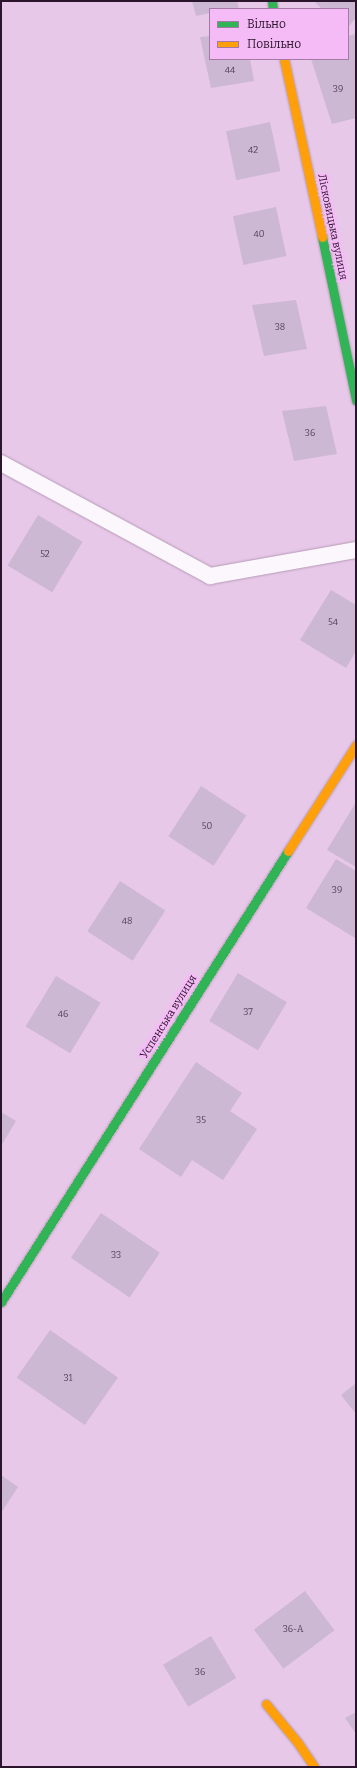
<!DOCTYPE html>
<meta charset="utf-8">
<style>
body{margin:0}
#map{position:relative;width:357px;height:1768px;overflow:hidden;background:#e8c8e9;font-family:Bitter,serif}
div>[style]{position:absolute}
.building>*{inset:0;background:#ccb8d3;transform-origin:0 0}
.roads{filter:drop-shadow(0 0 1px #b49bb5) drop-shadow(0 0 1px #b49bb5)}
.lane>*{height:16px;margin:-8px;padding:0 8px;transform-origin:8px;border-radius:8px;background:#fcf7fc}
.fast>*{height:9px;margin:-4.5px;padding:0 4.5px;transform-origin:4.5px;border-radius:4.5px;background:#30b455}
.slow>*{height:9px;margin:-4.5px;padding:0 4.5px;transform-origin:4.5px;border-radius:4.5px;background:#ff9f0a}
span{translate:-50% -50%;white-space:nowrap;text-align:center;line-height:1.15;-webkit-text-stroke:3.5px #f5bbf6;paint-order:stroke}
.number-label{font-size:9px;color:#57415a}
.number-label span{-webkit-text-stroke-width:0}
.street-label{font-size:11px;color:#2b152c}
.frame{position:absolute;inset:0;border:2px solid #2b152c;pointer-events:none}
.legend{position:absolute;left:209px;top:8px;width:140px;height:52px;box-sizing:border-box;background:#f5bbf6;border:1px solid #a479a5;margin:0;padding:5px 7px;list-style:none;font-size:12px;color:#2b152c}
.legend li{display:flex;align-items:center;gap:8px;height:20px}
.legend b{width:20px;border:1px solid #a479a5}
</style>
<div id="map">
<div class="building">
<i style="clip-path:polygon(192px 1px,237px 1px,239px 9px,210px 9px,210px 13px,196px 16px)"></i>
<i style="clip-path:polygon(314px 1px,356px 1px,356px 18px,348px 27px,348px 9px,322px 9px)"></i>
<i style="clip-path:polygon(355px 34px,356px 118px,332px 124px,311px 59px,348px 59px,348px 36px)"></i>
<i style="clip-path:polygon(210px 36px,210px 59px,250px 59px,254px 81px,211px 88px,200px 37px)"></i>
<i style="left:270px;top:122px;width:50px;height:45px;rotate:78deg"></i>
<i style="left:276px;top:207px;width:50px;height:44px;rotate:78deg"></i>
<i style="clip-path:polygon(296px 300px,307px 349px,264px 356px,252px 305px)"></i>
<i style="clip-path:polygon(326px 406px,337px 454px,294px 461px,282px 411px)"></i>
<i style="left:38px;top:515px;width:52px;height:59px;rotate:31deg"></i>
<i style="clip-path:polygon(331px 590px,356px 605px,356px 651px,346px 668px,300px 640px)"></i>
<i style="left:201px;top:786px;width:54px;height:60px;rotate:33deg"></i>
<i style="clip-path:polygon(356px 802px,356px 867px,327px 850px)"></i>
<i style="clip-path:polygon(336px 859px,356px 871px,355px 938px,306px 908px)"></i>
<i style="left:120px;top:881px;width:54px;height:60px;rotate:33deg"></i>
<i style="left:238px;top:973px;width:57px;height:56px;rotate:31deg"></i>
<i style="left:56px;top:976px;width:52px;height:59px;rotate:31deg"></i>
<i style="clip-path:polygon(196px 1062px,242px 1093px,230px 1111px,257px 1129px,223px 1180px,192px 1160px,181px 1177px,139px 1149px)"></i>
<i style="clip-path:polygon(1px 1112px,16px 1121px,1px 1146px)"></i>
<i style="left:101px;top:1213px;width:71px;height:54px;rotate:34deg"></i>
<i style="left:50px;top:1330px;width:83px;height:58px;rotate:35deg"></i>
<i style="clip-path:polygon(356px 1383px,356px 1414px,341px 1395px)"></i>
<i style="clip-path:polygon(1px 1475px,18px 1487px,1px 1513px)"></i>
<i style="left:305px;top:1591px;width:49px;height:64px;rotate:53deg"></i>
<i style="left:211px;top:1636px;width:49px;height:56px;rotate:59deg"></i>
<i style="clip-path:polygon(356px 1712px,356px 1734px,345px 1718px)"></i>
</div>
<div class="roads">
<div class="lane">
<i style="left:1px;top:463px;width:238px;rotate:28.4deg"></i>
<i style="left:210px;top:576px;width:148px;rotate:-10.1deg"></i>
</div>
<div class="fast">
<i style="left:272px;top:1px;width:8px;rotate:83deg"></i>
<i style="left:322px;top:237px;width:167px;rotate:78.2deg"></i>
<i style="left:1px;top:1302px;width:535px;rotate:-57.53deg"></i>
</div>
<div class="slow">
<i style="left:284px;top:59px;width:182px;rotate:77.9deg"></i>
<i style="left:288px;top:851px;width:126px;rotate:-57.3deg"></i>
<i style="left:266px;top:1704px;width:50px;rotate:50.6deg"></i>
<i style="left:298px;top:1743px;width:29px;rotate:56deg"></i>
</div>
</div>
<div class="number-label">
<span style="left:230px;top:70px">44</span>
<span style="left:338px;top:89px">39</span>
<span style="left:253px;top:150px">42</span>
<span style="left:259px;top:234px">40</span>
<span style="left:280px;top:327px">38</span>
<span style="left:310px;top:433px">36</span>
<span style="left:45px;top:554px">52</span>
<span style="left:333px;top:622px">54</span>
<span style="left:207px;top:826px">50</span>
<span style="left:337px;top:890px">39</span>
<span style="left:127px;top:921px">48</span>
<span style="left:248px;top:1012px">37</span>
<span style="left:63px;top:1014px">46</span>
<span style="left:201px;top:1120px">35</span>
<span style="left:116px;top:1255px">33</span>
<span style="left:68px;top:1378px">31</span>
<span style="left:293px;top:1629px">36-А</span>
<span style="left:200px;top:1672px">36</span>
</div>
<div class="street-label">
<span style="left:332px;top:227px;rotate:78deg">Лісковицька вулиця</span>
<span style="left:169px;top:1017px;rotate:-58deg">Успенська вулиця</span>
</div>
<div class="frame"></div>
<ul class="legend">
<li><b style="height:5px;background:#30b455"></b>Вільно</li>
<li><b style="height:5px;background:#ff9f0a"></b>Повільно</li>
</ul>
</div>
